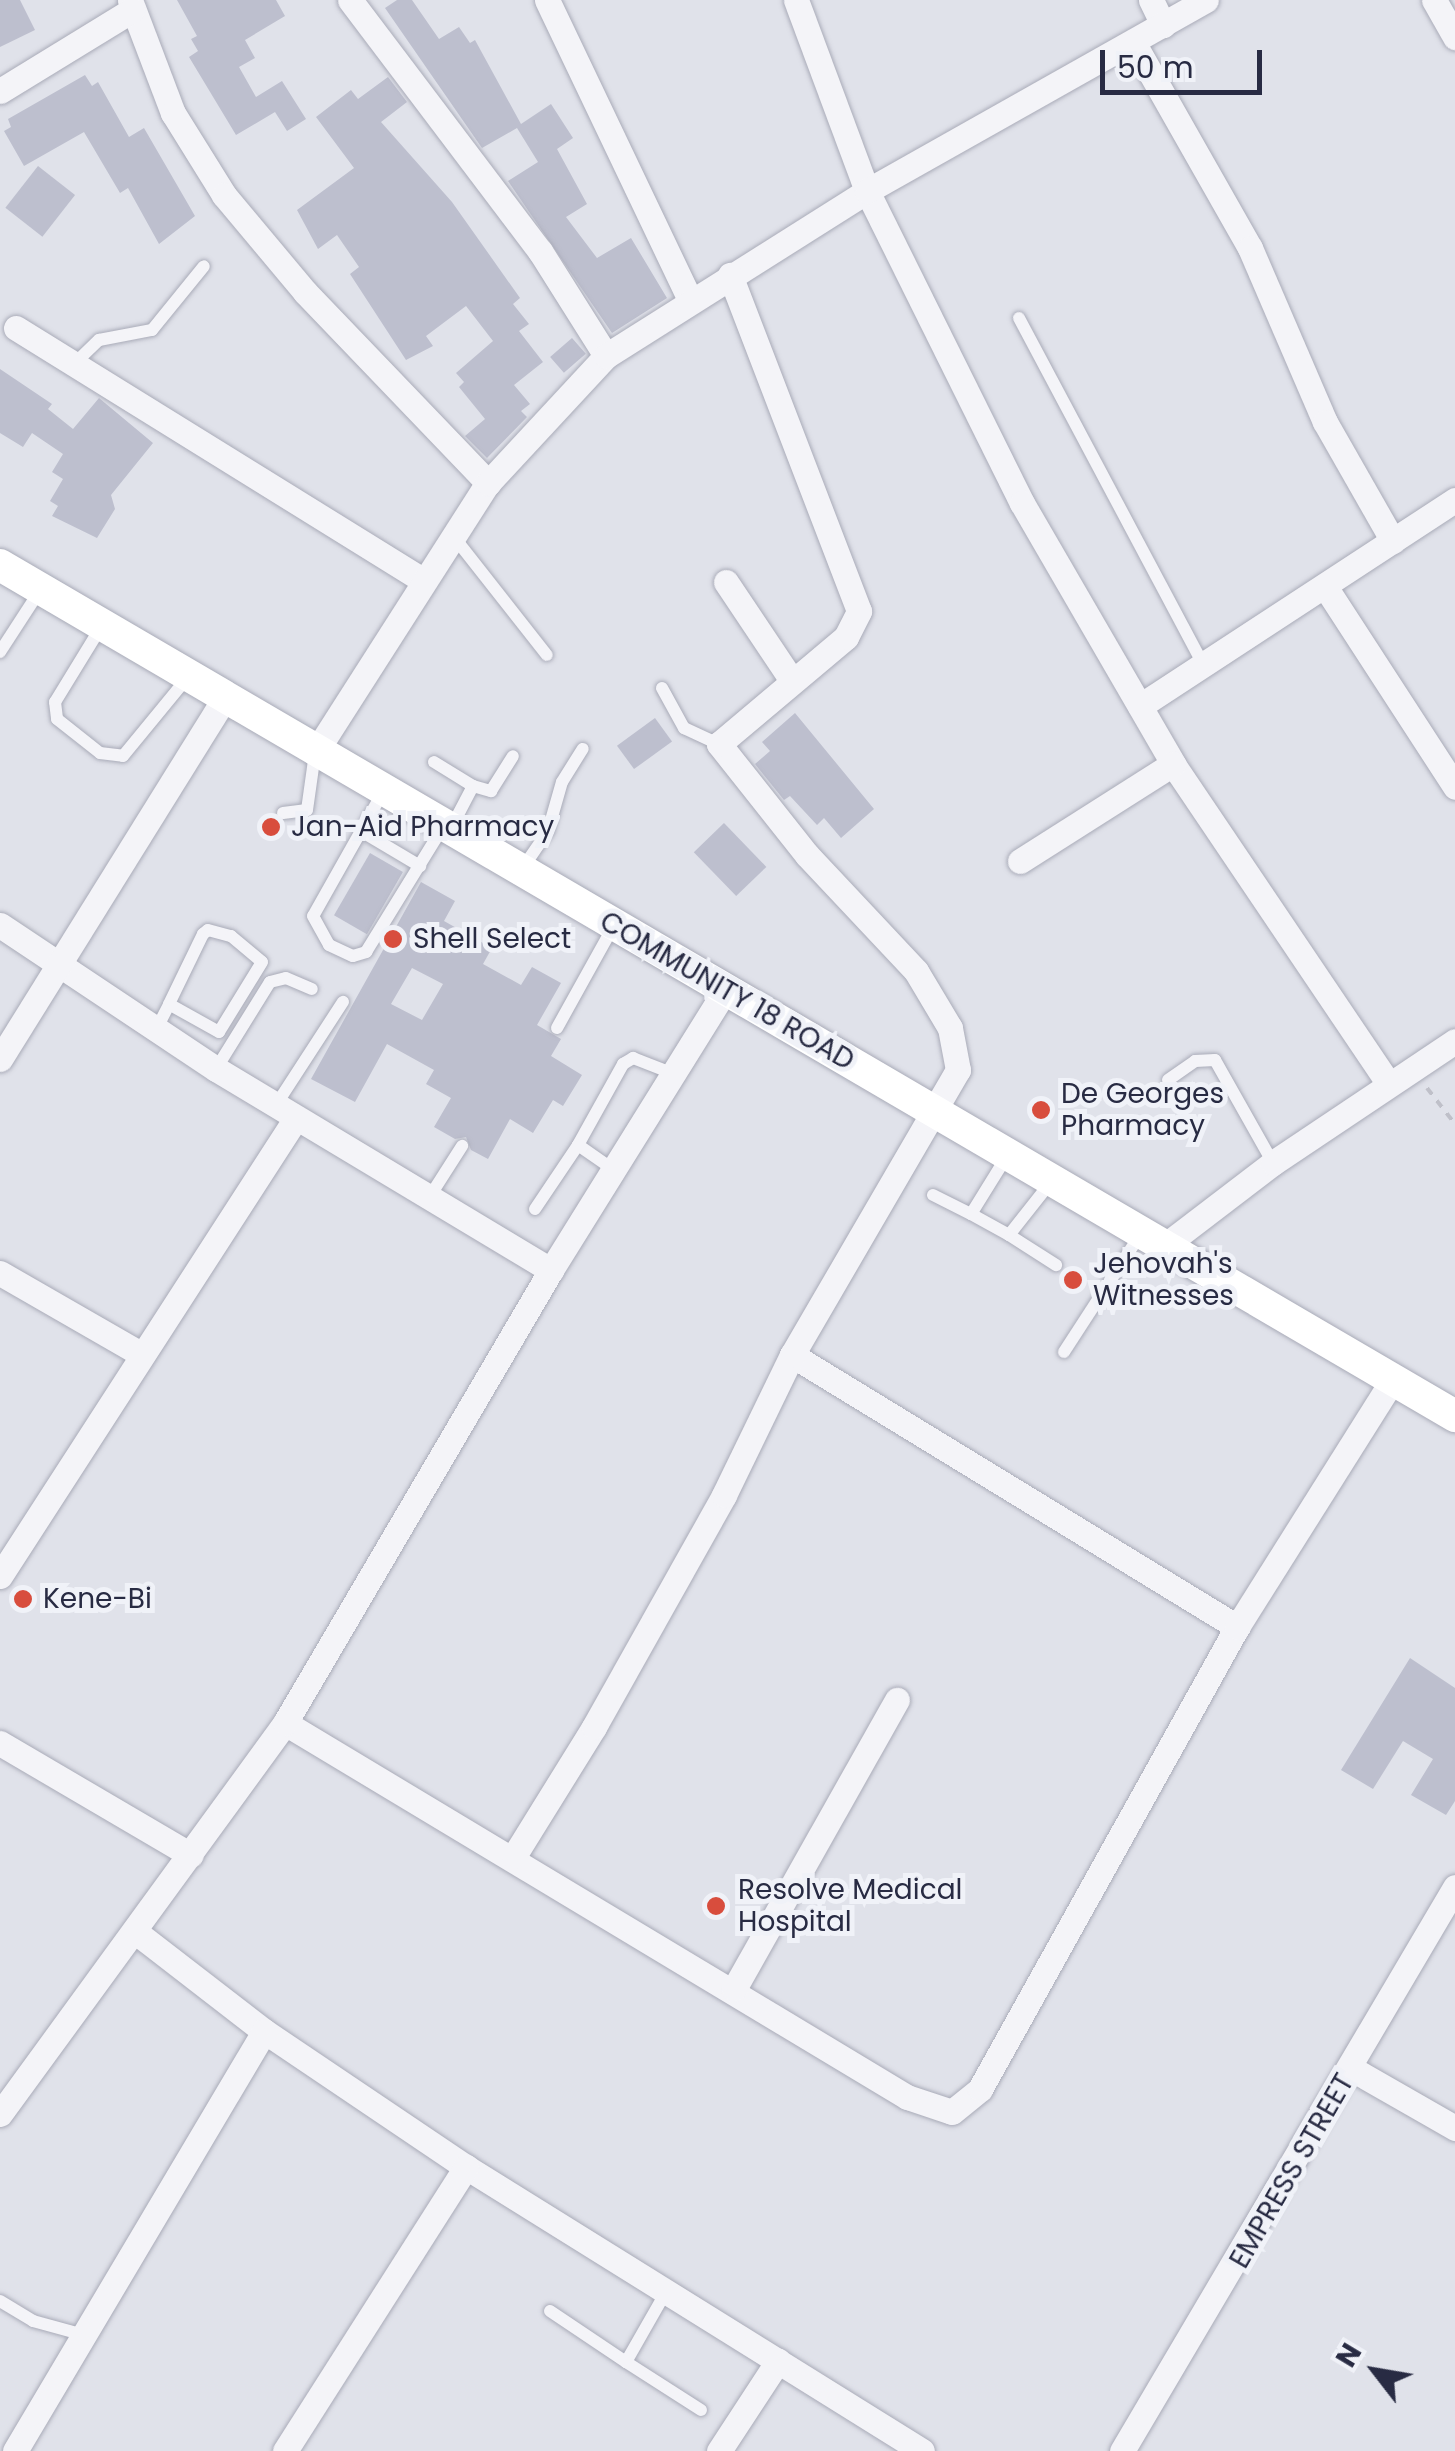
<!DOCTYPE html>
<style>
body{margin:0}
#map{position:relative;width:1455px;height:2451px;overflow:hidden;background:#e0e2ea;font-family:Poppins,sans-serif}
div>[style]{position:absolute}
.building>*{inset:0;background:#bdbfce;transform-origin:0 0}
.path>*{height:4px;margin-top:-2px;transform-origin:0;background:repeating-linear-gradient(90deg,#bfc0c9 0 8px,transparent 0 16px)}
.roads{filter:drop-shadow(0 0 2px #a9abb8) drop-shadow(0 0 2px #a9abb8)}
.lane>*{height:12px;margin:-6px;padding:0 6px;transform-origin:6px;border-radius:6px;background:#f4f4f8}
.street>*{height:25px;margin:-12.5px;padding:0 12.5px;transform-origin:12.5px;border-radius:12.5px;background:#f4f4f8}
.secondary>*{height:32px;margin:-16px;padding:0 16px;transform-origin:16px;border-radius:16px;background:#fff}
.dots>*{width:28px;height:28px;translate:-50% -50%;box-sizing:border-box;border:5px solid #f0f2f8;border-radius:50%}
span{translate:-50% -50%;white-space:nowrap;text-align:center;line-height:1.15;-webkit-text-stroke:10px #f0f2f8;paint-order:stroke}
.poi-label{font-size:28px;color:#282b43}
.left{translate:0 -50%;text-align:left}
.street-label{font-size:28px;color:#282b43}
.north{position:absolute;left:1325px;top:2321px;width:100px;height:100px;-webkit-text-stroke:8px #f0f2f8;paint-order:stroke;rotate:301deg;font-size:28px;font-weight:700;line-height:40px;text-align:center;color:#282b43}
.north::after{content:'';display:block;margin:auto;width:35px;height:45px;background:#282b43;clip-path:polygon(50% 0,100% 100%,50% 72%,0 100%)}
.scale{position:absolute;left:1100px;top:50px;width:162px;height:45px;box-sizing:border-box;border:5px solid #282b43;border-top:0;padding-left:12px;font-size:30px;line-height:35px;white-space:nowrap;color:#282b43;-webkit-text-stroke:8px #f0f2f8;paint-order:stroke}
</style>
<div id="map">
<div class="building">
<i style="clip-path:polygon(0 0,20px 0,35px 30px,0 47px)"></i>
<i style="clip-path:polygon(177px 0,276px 0,285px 16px,245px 40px,255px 58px,239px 67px,256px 97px,282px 81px,306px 119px,287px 131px,275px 112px,236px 135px,189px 57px,198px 51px,191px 39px,197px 36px)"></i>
<i style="clip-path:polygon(397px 0,412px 0,439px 39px,459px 27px,470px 43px,475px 40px,521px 124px,551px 104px,573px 138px,557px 149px,587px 204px,566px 217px,597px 258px,631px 238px,667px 298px,612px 333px,508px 181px,538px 162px,517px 128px,482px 148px,385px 8px)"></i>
<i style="clip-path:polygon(85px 75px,92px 86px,98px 82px,129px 137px,144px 128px,195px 216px,159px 244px,128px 188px,120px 193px,84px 132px,24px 166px,4px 131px,11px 127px,8px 119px)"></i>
<i style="clip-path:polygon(388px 77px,407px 102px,381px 122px,452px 202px,520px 298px,513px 304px,529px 324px,519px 331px,543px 362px,514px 385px,530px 404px,521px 411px,527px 417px,487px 458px,465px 436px,485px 419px,459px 387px,464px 382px,456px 373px,493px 341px,466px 306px,426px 336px,433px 346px,406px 360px,350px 274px,359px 267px,337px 235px,318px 249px,297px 210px,354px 168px,316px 117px,351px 90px,358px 99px)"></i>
<i style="left:38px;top:166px;width:47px;height:53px;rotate:38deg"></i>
<i style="left:572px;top:338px;width:21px;height:29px;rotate:49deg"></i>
<i style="clip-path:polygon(0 369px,52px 404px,48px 409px,73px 429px,99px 398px,153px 443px,111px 495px,115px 509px,97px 538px,52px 516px,58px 506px,50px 501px,63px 479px,52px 472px,63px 454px,32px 433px,23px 447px,0 433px)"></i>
<i style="clip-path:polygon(795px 713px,874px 809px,841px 838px,824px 818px,817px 825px,790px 796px,784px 800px,755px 764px,770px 751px,762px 742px)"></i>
<i style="left:655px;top:718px;width:29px;height:47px;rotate:54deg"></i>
<i style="left:724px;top:823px;width:61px;height:42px;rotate:46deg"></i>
<i style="left:370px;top:853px;width:38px;height:72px;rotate:30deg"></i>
<i style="clip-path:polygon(evenodd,421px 882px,455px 901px,444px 921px,492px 948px,483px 964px,521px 985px,532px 967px,561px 983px,537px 1025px,561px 1039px,551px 1056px,582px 1075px,563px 1106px,553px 1100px,533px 1133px,510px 1119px,488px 1159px,471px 1150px,466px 1137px,455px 1139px,434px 1127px,451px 1098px,426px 1084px,434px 1070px,387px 1044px,355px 1102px,311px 1079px,421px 882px,412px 968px,443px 984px,422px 1020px,391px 1004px,412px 968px)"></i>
<i style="clip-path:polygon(1410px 1658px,1455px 1688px,1455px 1801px,1446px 1815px,1411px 1795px,1433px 1759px,1403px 1741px,1373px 1789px,1341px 1770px)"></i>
</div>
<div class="path">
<i style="left:1427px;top:1088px;width:46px;rotate:52.1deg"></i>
</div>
<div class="roads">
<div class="lane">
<i style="left:1019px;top:318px;width:394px;rotate:62deg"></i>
<i style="left:74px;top:364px;width:35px;rotate:-44deg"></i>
<i style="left:99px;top:340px;width:54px;rotate:-10.7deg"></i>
<i style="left:152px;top:330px;width:82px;rotate:-50.9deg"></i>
<i style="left:454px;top:537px;width:150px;rotate:51.8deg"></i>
<i style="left:101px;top:627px;width:88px;rotate:121.5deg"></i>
<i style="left:55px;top:702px;width:17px;rotate:83deg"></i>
<i style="left:57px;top:719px;width:55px;rotate:38.3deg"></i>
<i style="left:100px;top:753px;width:23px;rotate:7deg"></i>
<i style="left:123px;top:756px;width:101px;rotate:-50.6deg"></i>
<i style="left:0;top:652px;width:72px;rotate:-57deg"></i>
<i style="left:662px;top:688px;width:46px;rotate:61.2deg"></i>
<i style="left:684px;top:728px;width:38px;rotate:25deg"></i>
<i style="left:434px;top:762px;width:46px;rotate:31.6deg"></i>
<i style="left:473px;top:786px;width:47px;rotate:117.6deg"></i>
<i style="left:473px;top:786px;width:19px;rotate:16deg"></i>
<i style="left:491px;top:791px;width:41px;rotate:-57.8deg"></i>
<i style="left:383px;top:792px;width:142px;rotate:119.4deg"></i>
<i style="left:313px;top:916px;width:33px;rotate:61deg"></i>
<i style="left:329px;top:945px;width:26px;rotate:25deg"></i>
<i style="left:353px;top:956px;width:14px;rotate:-17deg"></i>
<i style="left:366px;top:952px;width:147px;rotate:-58.4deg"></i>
<i style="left:283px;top:813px;width:24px;rotate:-7deg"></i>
<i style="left:307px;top:810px;width:58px;rotate:-82deg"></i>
<i style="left:361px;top:831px;width:69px;rotate:30.7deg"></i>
<i style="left:522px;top:869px;width:46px;rotate:-55.6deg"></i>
<i style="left:548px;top:831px;width:51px;rotate:-74.1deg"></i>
<i style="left:562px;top:782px;width:39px;rotate:-58deg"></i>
<i style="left:557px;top:1028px;width:118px;rotate:-61deg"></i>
<i style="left:156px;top:1030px;width:29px;rotate:-63deg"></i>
<i style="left:169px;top:1004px;width:78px;rotate:-64.1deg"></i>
<i style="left:203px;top:934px;width:6px;rotate:-39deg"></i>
<i style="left:208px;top:930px;width:24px;rotate:15deg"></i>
<i style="left:231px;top:936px;width:40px;rotate:40deg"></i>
<i style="left:262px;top:962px;width:82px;rotate:121.6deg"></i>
<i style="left:219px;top:1032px;width:57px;rotate:-150.8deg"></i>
<i style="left:216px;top:1069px;width:102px;rotate:-58.2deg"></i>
<i style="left:270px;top:982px;width:16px;rotate:-14deg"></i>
<i style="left:286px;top:978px;width:28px;rotate:23deg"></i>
<i style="left:1168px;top:1080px;width:33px;rotate:-35deg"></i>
<i style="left:1195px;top:1061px;width:20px;rotate:-3deg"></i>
<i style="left:1215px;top:1060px;width:118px;rotate:60.6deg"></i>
<i style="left:276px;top:1105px;width:123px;rotate:-57deg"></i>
<i style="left:578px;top:1145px;width:93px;rotate:-60.9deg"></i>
<i style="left:623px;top:1064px;width:12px;rotate:-31deg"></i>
<i style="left:633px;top:1058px;width:44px;rotate:21.3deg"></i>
<i style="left:1007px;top:1156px;width:68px;rotate:121.8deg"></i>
<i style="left:971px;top:1214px;width:43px;rotate:28.9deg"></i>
<i style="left:1009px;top:1235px;width:66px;rotate:-51.7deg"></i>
<i style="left:432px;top:1193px;width:56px;rotate:-57.4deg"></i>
<i style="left:933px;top:1195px;width:42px;rotate:26.6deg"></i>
<i style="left:535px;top:1209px;width:77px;rotate:-56.1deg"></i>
<i style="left:578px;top:1145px;width:44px;rotate:34.8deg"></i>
<i style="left:1009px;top:1235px;width:56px;rotate:32.6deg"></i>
<i style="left:1064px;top:1352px;width:140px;rotate:-57deg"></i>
<i style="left:0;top:2301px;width:39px;rotate:31deg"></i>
<i style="left:33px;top:2321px;width:53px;rotate:15.4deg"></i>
<i style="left:550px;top:2311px;width:92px;rotate:33.9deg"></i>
<i style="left:626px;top:2362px;width:81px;rotate:-60.3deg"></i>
<i style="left:626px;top:2362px;width:89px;rotate:32.6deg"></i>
</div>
<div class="street">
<i style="left:130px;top:0;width:121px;rotate:69.2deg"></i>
<i style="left:173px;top:113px;width:97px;rotate:58.1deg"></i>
<i style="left:224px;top:195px;width:126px;rotate:50.1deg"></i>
<i style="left:305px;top:292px;width:265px;rotate:46.2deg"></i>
<i style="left:350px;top:0;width:315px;rotate:52.9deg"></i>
<i style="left:540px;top:251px;width:124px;rotate:57.8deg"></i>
<i style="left:547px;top:0;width:330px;rotate:64.5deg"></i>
<i style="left:796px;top:0;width:204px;rotate:69.6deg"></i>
<i style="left:867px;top:191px;width:348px;rotate:63.6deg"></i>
<i style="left:1022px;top:503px;width:302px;rotate:59.9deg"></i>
<i style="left:1173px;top:764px;width:386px;rotate:56deg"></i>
<i style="left:1151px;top:0;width:28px;rotate:64deg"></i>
<i style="left:1434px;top:0;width:43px;rotate:60.4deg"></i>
<i style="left:1133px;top:42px;width:237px;rotate:60.4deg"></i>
<i style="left:1250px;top:248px;width:189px;rotate:66.7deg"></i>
<i style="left:1325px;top:422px;width:137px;rotate:60.3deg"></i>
<i style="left:0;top:91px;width:155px;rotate:-31.5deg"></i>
<i style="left:16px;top:328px;width:479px;rotate:31.8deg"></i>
<i style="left:726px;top:582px;width:117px;rotate:56.2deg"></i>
<i style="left:1326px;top:588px;width:237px;rotate:57deg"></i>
<i style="left:1140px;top:706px;width:376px;rotate:-33.2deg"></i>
<i style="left:315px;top:753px;width:321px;rotate:-57.4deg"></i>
<i style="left:488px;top:483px;width:173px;rotate:-47.1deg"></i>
<i style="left:606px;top:356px;width:309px;rotate:-32.3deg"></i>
<i style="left:867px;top:191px;width:389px;rotate:-29.4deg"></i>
<i style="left:1020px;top:861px;width:181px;rotate:-32.4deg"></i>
<i style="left:0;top:925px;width:260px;rotate:33.7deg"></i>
<i style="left:216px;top:1069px;width:391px;rotate:31deg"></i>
<i style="left:0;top:1059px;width:424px;rotate:-58.1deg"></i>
<i style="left:1163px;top:1247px;width:138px;rotate:-37.4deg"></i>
<i style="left:1273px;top:1163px;width:219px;rotate:-33.8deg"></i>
<i style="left:0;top:1273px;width:163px;rotate:29.9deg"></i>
<i style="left:792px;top:1355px;width:522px;rotate:31.43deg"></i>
<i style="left:0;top:1576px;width:545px;rotate:-57.13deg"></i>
<i style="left:285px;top:1723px;width:726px;rotate:31.02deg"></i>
<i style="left:907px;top:2097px;width:47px;rotate:18.4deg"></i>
<i style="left:952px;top:2112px;width:36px;rotate:-39deg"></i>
<i style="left:980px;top:2089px;width:529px;rotate:-60.91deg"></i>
<i style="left:1237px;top:1627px;width:293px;rotate:-57.8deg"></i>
<i style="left:0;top:1743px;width:221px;rotate:30.4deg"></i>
<i style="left:514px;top:1856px;width:152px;rotate:-58.2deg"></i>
<i style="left:594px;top:1727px;width:266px;rotate:-60.7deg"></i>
<i style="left:724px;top:1495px;width:156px;rotate:-64.1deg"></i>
<i style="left:792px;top:1355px;width:330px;rotate:-59.8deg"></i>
<i style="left:958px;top:1070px;width:43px;rotate:-100.8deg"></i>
<i style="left:950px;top:1028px;width:66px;rotate:-120.8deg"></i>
<i style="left:916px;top:971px;width:159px;rotate:-133.2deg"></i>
<i style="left:807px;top:855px;width:142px;rotate:-128.4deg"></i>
<i style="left:719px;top:744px;width:166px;rotate:-40.1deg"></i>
<i style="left:846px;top:637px;width:29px;rotate:-63deg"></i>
<i style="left:859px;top:611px;width:360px;rotate:-111deg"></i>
<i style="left:137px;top:1933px;width:160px;rotate:37.7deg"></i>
<i style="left:264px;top:2031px;width:244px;rotate:34deg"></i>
<i style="left:466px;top:2167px;width:537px;rotate:31.91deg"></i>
<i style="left:734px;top:1989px;width:332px;rotate:-60.6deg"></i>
<i style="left:1352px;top:2069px;width:119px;rotate:29.8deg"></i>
<i style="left:0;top:2114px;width:484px;rotate:-53.9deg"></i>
<i style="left:285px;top:1723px;width:525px;rotate:-59.58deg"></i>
<i style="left:551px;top:1270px;width:331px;rotate:-58.1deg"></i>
<i style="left:15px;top:2451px;width:488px;rotate:-59.3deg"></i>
<i style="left:285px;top:2451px;width:337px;rotate:-57.5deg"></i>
<i style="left:719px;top:2451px;width:108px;rotate:-56.8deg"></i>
<i style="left:1122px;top:2451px;width:655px;rotate:-59.44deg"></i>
</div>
<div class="secondary">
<i style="left:0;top:565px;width:1686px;rotate:30.32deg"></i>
</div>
</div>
<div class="dots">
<i style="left:271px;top:827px;background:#d84d3d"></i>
<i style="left:393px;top:939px;background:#d84d3d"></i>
<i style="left:1041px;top:1110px;background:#d84d3d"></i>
<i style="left:1073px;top:1280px;background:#d84d3d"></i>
<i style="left:23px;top:1599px;background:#d84d3d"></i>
<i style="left:716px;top:1906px;background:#d84d3d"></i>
</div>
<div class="poi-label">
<span class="left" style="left:291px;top:827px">Jan-Aid Pharmacy</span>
<span class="left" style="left:413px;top:939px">Shell Select</span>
<span class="left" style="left:1061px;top:1110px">De Georges<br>Pharmacy</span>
<span class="left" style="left:1093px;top:1280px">Jehovah's<br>Witnesses</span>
<span class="left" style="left:43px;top:1599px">Kene-Bi</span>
<span class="left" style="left:738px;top:1906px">Resolve Medical<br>Hospital</span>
</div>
<div class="street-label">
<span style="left:727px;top:991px;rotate:30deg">COMMUNITY 18 ROAD</span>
<span style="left:1292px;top:2171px;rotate:-60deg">EMPRESS STREET</span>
</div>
<div class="north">N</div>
<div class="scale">50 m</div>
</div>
